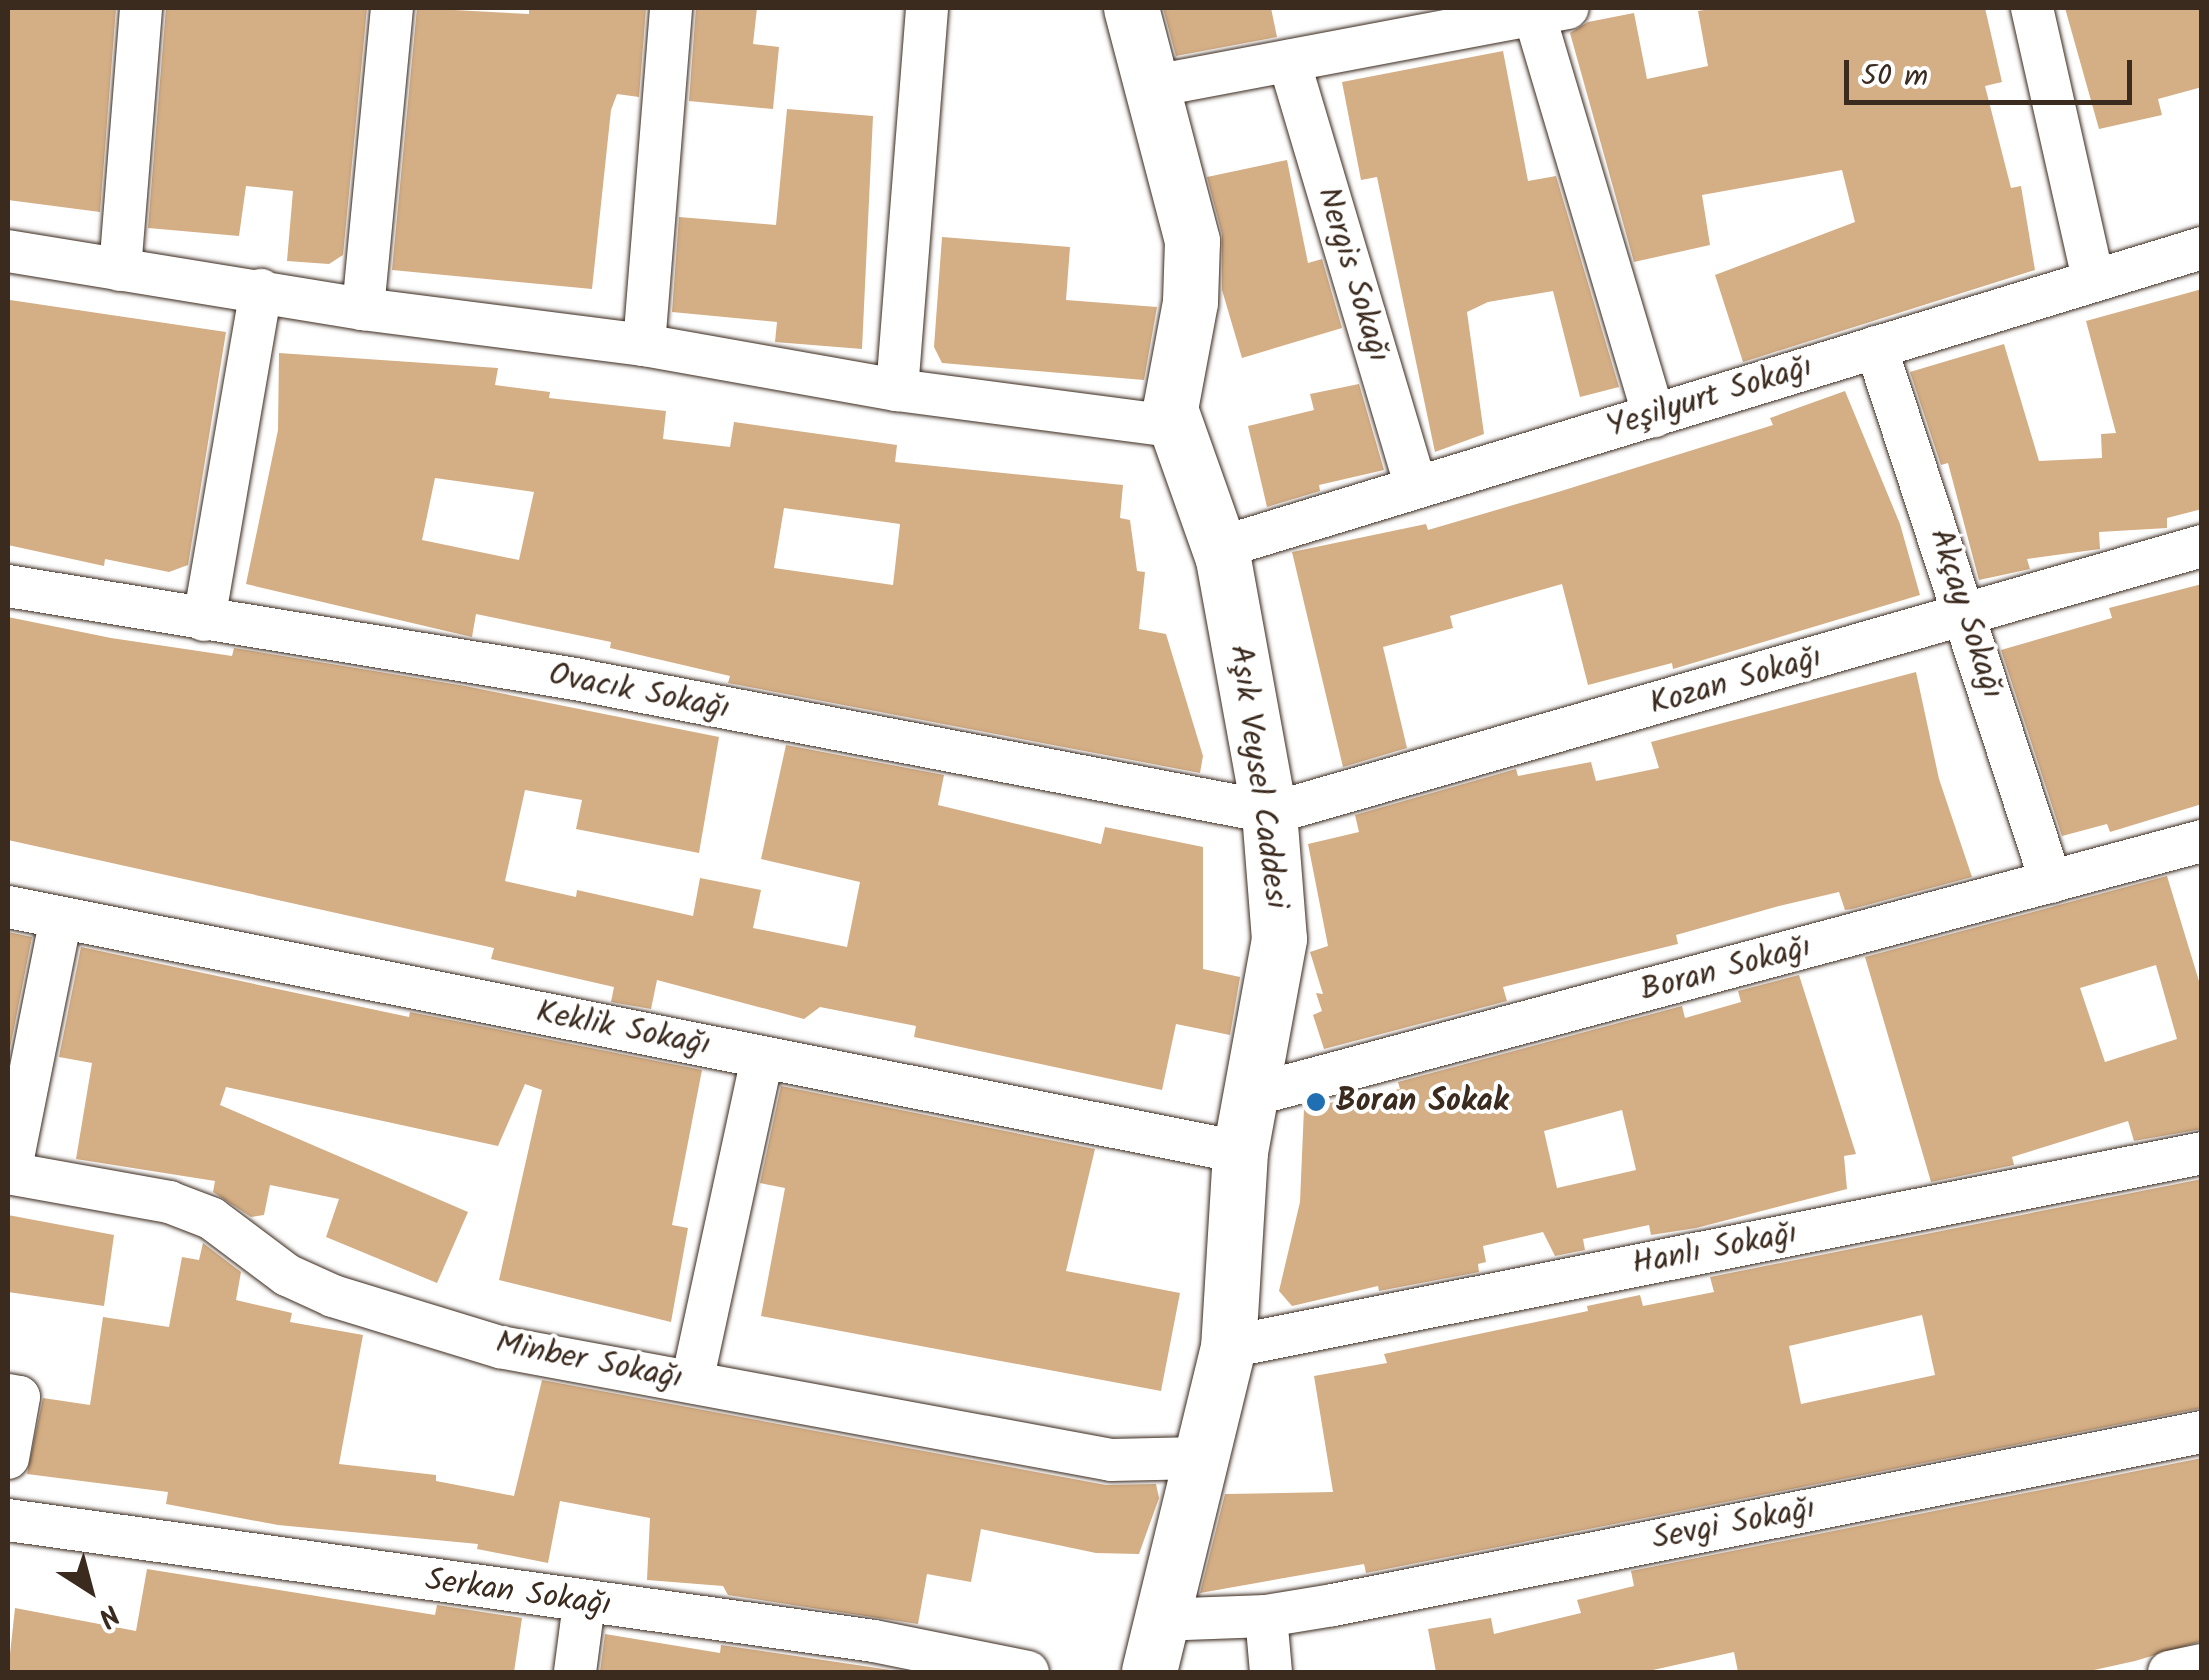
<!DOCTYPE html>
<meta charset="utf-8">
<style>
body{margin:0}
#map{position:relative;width:2209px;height:1680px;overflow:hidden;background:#fff;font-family:Kalam,sans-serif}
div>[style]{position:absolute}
.building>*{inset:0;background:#d4ae85}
.roads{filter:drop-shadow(0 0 2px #3b2a1e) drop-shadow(0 0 2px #3b2a1e)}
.minor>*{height:42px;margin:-21px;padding:0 21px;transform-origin:21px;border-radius:21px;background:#fff}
.tertiary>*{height:55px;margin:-27.5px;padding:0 27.5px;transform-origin:27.5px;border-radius:27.5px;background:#fff}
.dots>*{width:28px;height:28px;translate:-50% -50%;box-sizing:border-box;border:5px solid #fff;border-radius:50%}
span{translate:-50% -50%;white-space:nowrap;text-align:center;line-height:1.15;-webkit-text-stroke:8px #fff;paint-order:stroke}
.street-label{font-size:32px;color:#3b2a1e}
.poi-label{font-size:32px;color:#3b2a1e;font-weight:700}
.left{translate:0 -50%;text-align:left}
.frame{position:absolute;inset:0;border:10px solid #3b2a1e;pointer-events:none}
.north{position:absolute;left:40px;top:1540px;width:100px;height:100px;-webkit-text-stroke:8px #fff;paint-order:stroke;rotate:144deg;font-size:28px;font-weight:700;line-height:40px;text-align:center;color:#3b2a1e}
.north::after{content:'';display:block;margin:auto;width:35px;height:45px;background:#3b2a1e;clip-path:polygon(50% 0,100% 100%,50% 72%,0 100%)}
.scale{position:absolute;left:1844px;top:60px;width:288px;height:45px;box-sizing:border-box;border:5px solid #3b2a1e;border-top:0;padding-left:12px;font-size:30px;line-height:35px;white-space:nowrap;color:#3b2a1e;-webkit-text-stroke:8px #fff;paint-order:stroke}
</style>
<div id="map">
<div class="building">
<i style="clip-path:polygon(8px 8px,116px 8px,100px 212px,8px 200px)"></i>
<i style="clip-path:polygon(166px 8px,367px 8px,343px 255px,329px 264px,287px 261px,293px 191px,246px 186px,239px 236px,148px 228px)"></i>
<i style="clip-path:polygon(417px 8px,529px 14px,529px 8px,646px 8px,639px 97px,617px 94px,611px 110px,592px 289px,392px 270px)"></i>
<i style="clip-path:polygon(696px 8px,757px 8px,753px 44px,779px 47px,773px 109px,689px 101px)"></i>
<i style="clip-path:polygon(1163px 8px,1271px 8px,1277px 37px,1176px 56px)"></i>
<i style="clip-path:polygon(1716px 8px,1985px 8px,2002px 82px,1985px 86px,2011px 188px,2021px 186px,2035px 270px,1743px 362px,1715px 275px,1855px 222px,1842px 170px,1702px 195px,1710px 245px,1634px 262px,1570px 33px,1588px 22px,1634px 13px,1647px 79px,1708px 66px,1698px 11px)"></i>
<i style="clip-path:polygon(2065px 8px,2202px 8px,2202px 87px,2158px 99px,2162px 115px,2099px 129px)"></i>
<i style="clip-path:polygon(1503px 51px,1528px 181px,1556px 176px,1619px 387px,1580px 397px,1553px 291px,1488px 302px,1467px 312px,1484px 434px,1435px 452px,1377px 177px,1361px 180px,1342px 82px)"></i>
<i style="clip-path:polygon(787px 109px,873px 116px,862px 349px,775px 342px,777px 322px,672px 312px,679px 217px,776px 225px)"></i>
<i style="clip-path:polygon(1287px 160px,1308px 263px,1322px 259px,1342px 328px,1242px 358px,1222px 290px,1222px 234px,1207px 177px)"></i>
<i style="clip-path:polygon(942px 237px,1070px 247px,1066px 300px,1157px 307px,1144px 380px,942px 363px,934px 347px)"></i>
<i style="clip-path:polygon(2202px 289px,2202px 509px,2167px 518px,2167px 528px,2099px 532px,2100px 549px,2027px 559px,2030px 569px,1979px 580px,1948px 463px,1941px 465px,1910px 372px,2004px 344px,2039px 461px,2102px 458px,2101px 434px,2116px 433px,2086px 321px)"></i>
<i style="clip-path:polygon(10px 300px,226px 332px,188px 565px,169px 572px,105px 559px,104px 566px,8px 545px)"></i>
<i style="clip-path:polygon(evenodd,279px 353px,498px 368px,495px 385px,550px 392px,549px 398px,666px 411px,663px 439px,730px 447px,734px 422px,897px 445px,895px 462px,1123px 485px,1120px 518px,1130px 520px,1137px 571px,1145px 572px,1139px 629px,1166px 634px,1203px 756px,1200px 773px,728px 683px,730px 676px,610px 648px,611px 642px,476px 614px,472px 637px,246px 584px,278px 430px,279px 353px,435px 478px,534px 492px,519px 560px,422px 540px,435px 478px,279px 353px,784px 508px,900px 524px,893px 585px,774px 568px,784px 508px)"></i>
<i style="clip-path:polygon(1359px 384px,1384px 470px,1319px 485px,1320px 491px,1267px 507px,1248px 426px,1314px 410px,1310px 394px)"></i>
<i style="clip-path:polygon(1845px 391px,1900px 524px,1920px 595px,1673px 669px,1672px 663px,1588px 685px,1562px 584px,1450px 616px,1453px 628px,1383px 647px,1407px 748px,1343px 767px,1292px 552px,1426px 524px,1428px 530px,1558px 492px,1773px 425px,1770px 418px)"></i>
<i style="clip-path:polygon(2202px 584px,2202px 804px,2110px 832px,2107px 824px,2062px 836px,2001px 650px,2112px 618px,2109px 608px)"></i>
<i style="clip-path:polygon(8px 617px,111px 638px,232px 656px,234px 648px,465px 686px,719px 737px,699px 853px,576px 829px,582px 800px,525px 790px,505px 881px,576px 897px,577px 890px,693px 916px,700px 878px,761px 890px,753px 928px,847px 947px,860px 882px,761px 859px,786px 745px,944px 775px,938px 805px,1101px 844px,1105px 827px,1203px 847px,1203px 969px,1240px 977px,1230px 1035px,1176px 1024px,1162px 1090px,914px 1037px,916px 1026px,820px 1007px,804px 1019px,657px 980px,651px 1009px,611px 1002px,614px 987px,491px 959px,494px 948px,8px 840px)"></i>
<i style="clip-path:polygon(1916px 672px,1939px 779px,1972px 877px,1852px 909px,1845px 910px,1839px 892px,1779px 906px,1676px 935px,1678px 944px,1503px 987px,1507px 1001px,1324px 1049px,1313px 1015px,1322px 1011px,1316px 993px,1323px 994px,1310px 952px,1328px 946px,1308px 844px,1359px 832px,1355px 815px,1516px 769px,1518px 776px,1591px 762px,1596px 781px,1659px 768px,1651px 742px)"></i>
<i style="clip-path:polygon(evenodd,2167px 876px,2202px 991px,2202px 1129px,2134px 1141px,2128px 1121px,2012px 1157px,2014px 1165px,1931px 1182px,1865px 957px,2167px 876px,2156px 965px,2177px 1039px,2105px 1062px,2080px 988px,2156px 965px)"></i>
<i style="clip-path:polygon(8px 932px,32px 937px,10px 1048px,8px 1047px)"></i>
<i style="clip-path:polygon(81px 947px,409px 1017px,410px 1012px,702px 1070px,672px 1225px,688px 1228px,671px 1322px,499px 1280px,542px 1090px,525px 1084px,498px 1146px,226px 1087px,220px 1105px,468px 1212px,437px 1283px,326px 1237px,339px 1199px,270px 1185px,264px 1215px,251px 1217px,213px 1192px,215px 1181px,76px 1159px,92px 1063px,59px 1057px)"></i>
<i style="clip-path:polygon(evenodd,1799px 975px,1856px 1154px,1844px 1156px,1847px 1189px,1696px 1228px,1651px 1235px,1649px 1225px,1583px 1239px,1585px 1250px,1555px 1256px,1543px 1232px,1483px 1246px,1486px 1262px,1478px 1264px,1479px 1272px,1379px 1291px,1378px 1286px,1292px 1306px,1279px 1291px,1300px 1202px,1304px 1108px,1400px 1089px,1398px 1082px,1682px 1006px,1685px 1018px,1741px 1002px,1738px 991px,1799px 975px,1622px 1110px,1636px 1170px,1557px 1188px,1544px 1131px,1622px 1110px)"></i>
<i style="clip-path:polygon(781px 1086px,1095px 1149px,1066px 1271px,1180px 1293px,1161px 1391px,761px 1316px,785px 1188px,760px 1183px)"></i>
<i style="clip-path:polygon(evenodd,2202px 1179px,2202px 1408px,1366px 1573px,1364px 1564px,1200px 1593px,1225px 1494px,1333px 1492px,1314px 1376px,1387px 1363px,1384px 1354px,1588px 1311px,1587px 1306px,1640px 1295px,1643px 1306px,1714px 1292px,1710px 1277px,2202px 1179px,1922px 1315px,1935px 1375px,1801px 1404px,1789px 1346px,1922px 1315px)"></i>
<i style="clip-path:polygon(8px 1215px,114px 1235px,104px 1306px,8px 1292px)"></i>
<i style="clip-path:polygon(203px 1243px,241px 1272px,236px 1300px,292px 1313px,290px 1322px,363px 1335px,339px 1464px,436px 1475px,436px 1481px,514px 1496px,542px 1380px,1106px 1485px,1156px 1484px,1159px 1498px,1139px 1554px,1096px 1553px,981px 1529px,971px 1582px,927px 1574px,918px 1624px,728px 1595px,723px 1586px,647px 1580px,650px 1518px,560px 1501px,548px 1563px,477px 1549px,478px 1544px,278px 1525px,166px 1504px,168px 1492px,27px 1474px,43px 1398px,90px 1405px,103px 1317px,169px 1327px,182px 1257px,199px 1260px)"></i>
<i style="clip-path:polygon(2202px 1458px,2202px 1641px,2135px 1661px,2085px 1672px,1738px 1672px,1734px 1652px,1644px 1672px,1436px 1672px,1428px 1629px,1491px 1618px,1494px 1634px,1581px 1613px,1577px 1600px,1634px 1586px,1631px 1571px)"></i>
<i style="clip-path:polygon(147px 1569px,435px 1615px,437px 1605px,522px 1618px,514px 1672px,8px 1672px,15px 1608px,136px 1631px)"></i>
<i style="clip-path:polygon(605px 1634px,720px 1653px,721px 1645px,904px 1672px,600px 1672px)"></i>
</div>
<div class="roads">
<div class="minor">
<i style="left:2032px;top:8px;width:278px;rotate:77.3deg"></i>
<i style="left:1534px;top:14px;width:420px;rotate:73.4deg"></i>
<i style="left:1289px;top:61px;width:445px;rotate:73.4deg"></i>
<i style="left:1149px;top:87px;width:426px;rotate:-10.7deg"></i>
<i style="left:8px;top:251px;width:360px;rotate:9.3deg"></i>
<i style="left:363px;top:309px;width:283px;rotate:7.3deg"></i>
<i style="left:644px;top:345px;width:257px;rotate:10.1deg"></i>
<i style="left:897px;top:390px;width:282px;rotate:7.5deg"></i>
<i style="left:120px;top:270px;width:263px;rotate:-85.4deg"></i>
<i style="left:363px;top:309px;width:302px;rotate:-84.5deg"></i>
<i style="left:644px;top:345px;width:338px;rotate:-85.4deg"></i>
<i style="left:1876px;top:347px;width:563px;rotate:71.89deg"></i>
<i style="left:897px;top:390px;width:383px;rotate:-85.5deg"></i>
<i style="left:1219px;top:548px;width:1028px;rotate:-16.97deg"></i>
<i style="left:8px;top:586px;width:575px;rotate:9.31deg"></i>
<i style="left:575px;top:679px;width:707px;rotate:10.85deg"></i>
<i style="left:204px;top:620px;width:335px;rotate:-80.2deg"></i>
<i style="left:1269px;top:814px;width:971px;rotate:-16.03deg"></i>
<i style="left:8px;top:907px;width:1256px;rotate:11.25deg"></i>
<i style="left:1249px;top:1096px;width:987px;rotate:-14.98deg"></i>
<i style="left:8px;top:1173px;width:164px;rotate:10.2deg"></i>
<i style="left:169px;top:1202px;width:45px;rotate:20.9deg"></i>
<i style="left:211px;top:1218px;width:95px;rotate:36.9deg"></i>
<i style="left:287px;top:1275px;width:51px;rotate:24.5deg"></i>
<i style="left:333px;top:1296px;width:175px;rotate:17deg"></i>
<i style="left:500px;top:1347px;width:621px;rotate:10.48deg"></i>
<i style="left:1111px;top:1460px;width:89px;rotate:-1.3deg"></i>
<i style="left:10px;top:1173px;width:260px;rotate:-78.7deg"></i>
<i style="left:1228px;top:1347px;width:993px;rotate:-11.26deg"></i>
<i style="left:692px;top:1382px;width:332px;rotate:-77.8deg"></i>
<i style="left:8px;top:1395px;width:11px;rotate:10deg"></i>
<i style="left:19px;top:1397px;width:62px;rotate:100.2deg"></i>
<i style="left:8px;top:1520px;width:874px;rotate:7.95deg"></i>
<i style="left:874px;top:1641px;width:157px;rotate:11.4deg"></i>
<i style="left:1266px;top:1616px;width:56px;rotate:84.9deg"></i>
<i style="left:1158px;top:1620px;width:108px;rotate:-2.1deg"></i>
<i style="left:1266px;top:1616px;width:68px;rotate:-9.3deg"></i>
<i style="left:1333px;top:1605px;width:886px;rotate:-11.26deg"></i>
<i style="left:575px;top:1672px;width:69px;rotate:-82.5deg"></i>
<i style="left:2169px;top:1672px;width:34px;rotate:-12deg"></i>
</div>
<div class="tertiary">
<i style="left:1131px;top:8px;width:241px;rotate:75.3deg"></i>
<i style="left:1192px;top:241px;width:61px;rotate:91.9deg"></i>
<i style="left:1190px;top:302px;width:109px;rotate:100.6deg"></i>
<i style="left:1170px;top:409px;width:159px;rotate:70.5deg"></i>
<i style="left:1223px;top:559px;width:257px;rotate:79.7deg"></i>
<i style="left:1269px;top:812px;width:127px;rotate:85.5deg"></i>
<i style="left:1279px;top:939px;width:217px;rotate:100.4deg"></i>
<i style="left:1240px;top:1152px;width:195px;rotate:93.5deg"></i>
<i style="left:1228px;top:1347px;width:334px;rotate:103.7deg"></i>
</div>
</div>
<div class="dots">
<i style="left:1316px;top:1102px;background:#1f6fb2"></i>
</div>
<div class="street-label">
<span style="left:1352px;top:275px;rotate:73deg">Nergis Sokağı</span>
<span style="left:1710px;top:398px;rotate:-17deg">Yeşilyurt Sokağı</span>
<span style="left:1965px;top:614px;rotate:72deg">Akçay Sokağı</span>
<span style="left:1736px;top:682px;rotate:-16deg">Kozan Sokağı</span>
<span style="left:639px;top:693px;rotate:11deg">Ovacık Sokağı</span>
<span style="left:1257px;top:777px;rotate:82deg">Aşık Veysel Caddesi</span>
<span style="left:1726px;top:970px;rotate:-15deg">Boran Sokağı</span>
<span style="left:623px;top:1030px;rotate:11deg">Keklik Sokağı</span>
<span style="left:1715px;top:1250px;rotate:-11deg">Hanlı Sokağı</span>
<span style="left:589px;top:1362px;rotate:11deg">Minber Sokağı</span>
<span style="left:1734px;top:1525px;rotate:-11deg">Sevgi Sokağı</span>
<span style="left:518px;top:1594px;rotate:8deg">Serkan Sokağı</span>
</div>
<div class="poi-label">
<span class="left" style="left:1336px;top:1102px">Boran Sokak</span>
</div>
<div class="frame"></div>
<div class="north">N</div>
<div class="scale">50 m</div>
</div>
